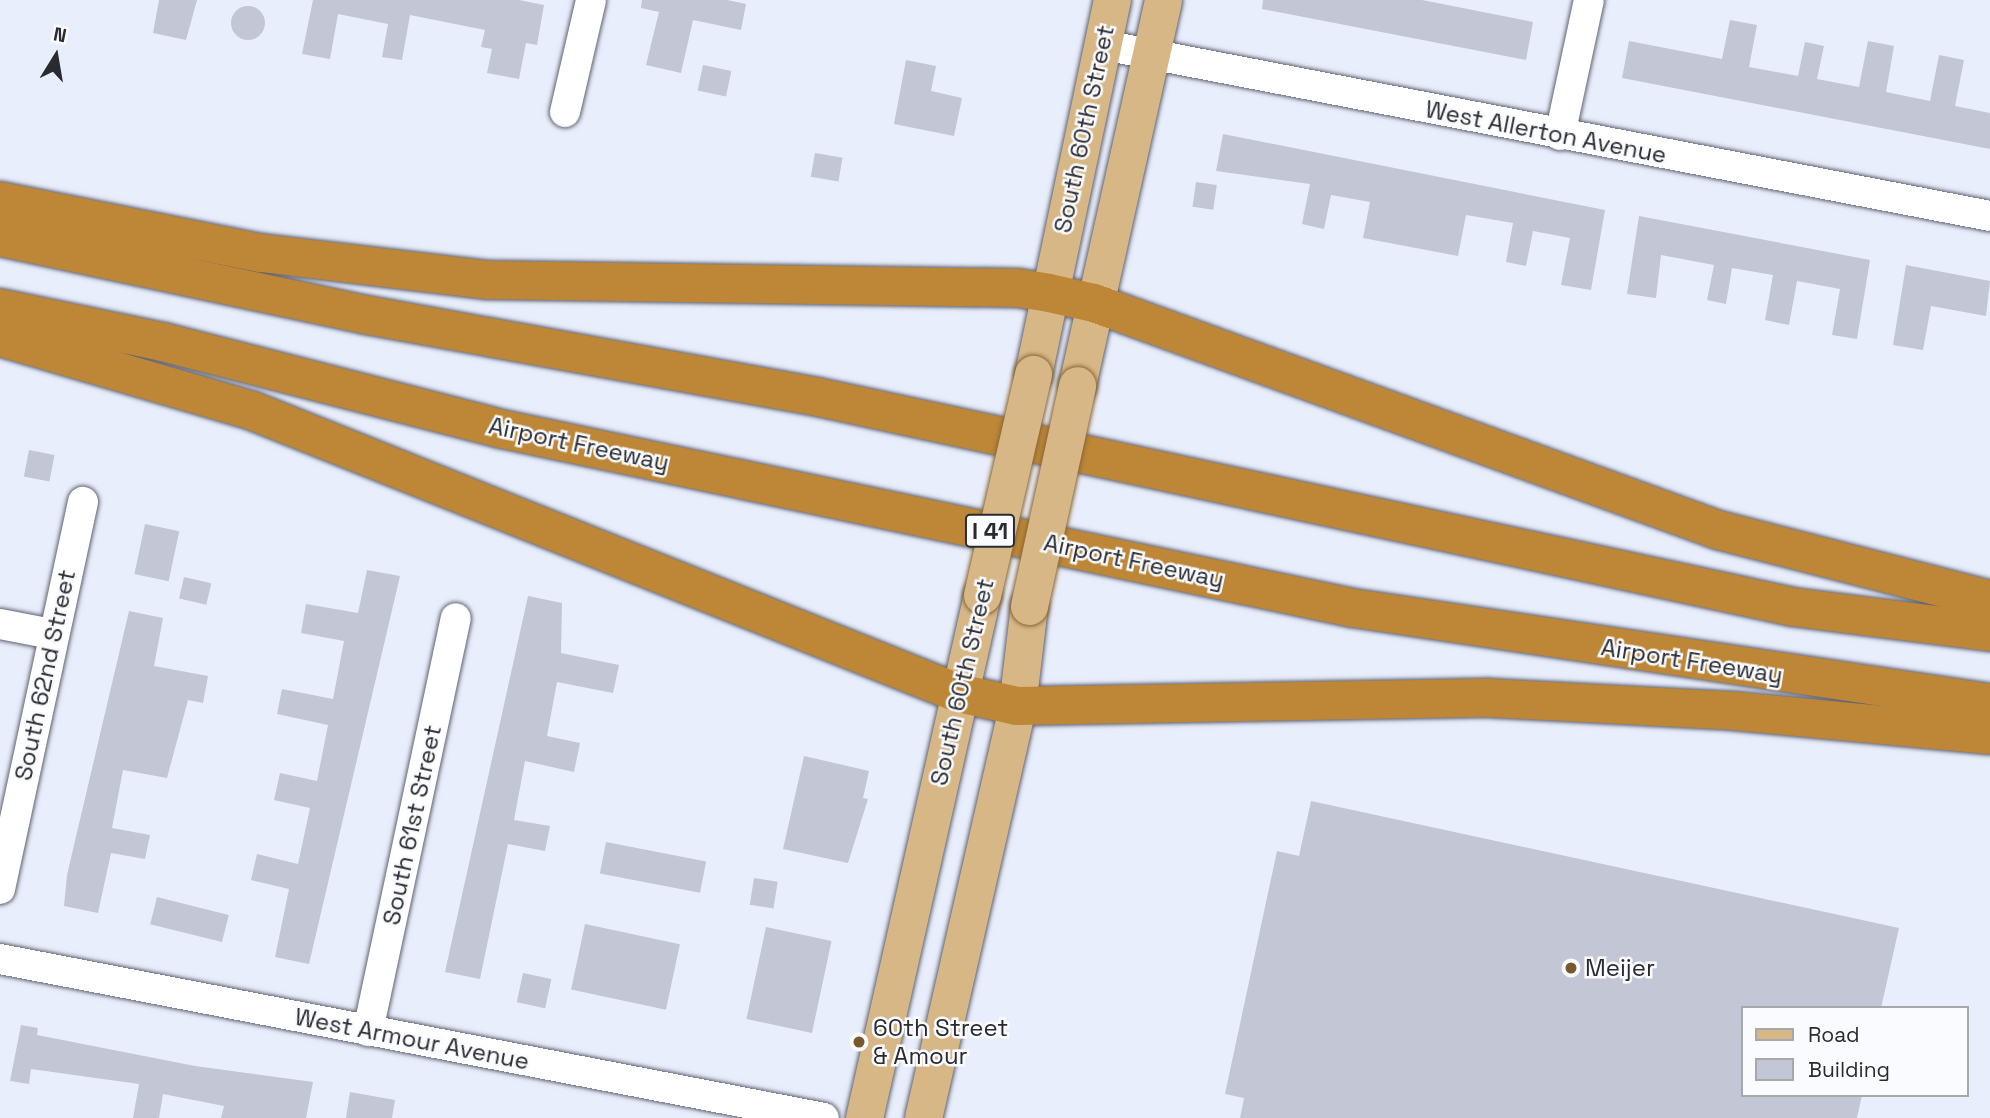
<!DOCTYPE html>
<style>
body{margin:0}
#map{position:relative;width:1990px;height:1118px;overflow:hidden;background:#e9eefd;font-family:"Space Grotesk",sans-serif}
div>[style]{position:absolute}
.building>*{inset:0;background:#c2c6d5;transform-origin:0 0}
.round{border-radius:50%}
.roads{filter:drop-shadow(0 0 2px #606370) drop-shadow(0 0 2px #606370)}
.minor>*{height:30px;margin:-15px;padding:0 15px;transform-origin:15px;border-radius:15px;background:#fff}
.major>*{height:37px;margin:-18.5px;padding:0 18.5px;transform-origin:18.5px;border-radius:18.5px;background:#d8b787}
.highway>*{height:38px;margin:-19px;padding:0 19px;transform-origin:19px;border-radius:19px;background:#be8737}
.bridges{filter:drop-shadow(0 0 2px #8a6735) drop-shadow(0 0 2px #8a6735)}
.major-bridge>*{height:37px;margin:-18.5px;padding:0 18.5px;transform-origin:18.5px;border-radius:18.5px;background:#d8b787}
.dots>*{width:19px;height:19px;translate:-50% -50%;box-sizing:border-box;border:4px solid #fafbfe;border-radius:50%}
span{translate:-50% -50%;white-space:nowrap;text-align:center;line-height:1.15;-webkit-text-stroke:5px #fafbfe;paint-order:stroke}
.shield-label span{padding:2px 5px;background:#fafbfe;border:2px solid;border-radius:5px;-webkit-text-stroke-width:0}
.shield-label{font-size:23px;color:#292b30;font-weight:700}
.street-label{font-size:24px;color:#292b30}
.poi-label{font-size:24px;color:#292b30}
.left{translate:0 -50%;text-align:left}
.legend{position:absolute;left:1741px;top:1006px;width:228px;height:91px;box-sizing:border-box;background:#fafbfe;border:2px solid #a6a8ac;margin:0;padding:9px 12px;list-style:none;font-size:21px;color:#292b30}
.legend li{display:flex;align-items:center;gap:14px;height:35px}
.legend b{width:35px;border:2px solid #a6a8ac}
.north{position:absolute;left:21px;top:21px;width:70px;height:70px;-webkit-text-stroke:5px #fafbfe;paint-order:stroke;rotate:11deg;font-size:19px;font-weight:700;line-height:28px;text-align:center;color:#292b30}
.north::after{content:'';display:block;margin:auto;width:24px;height:32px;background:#292b30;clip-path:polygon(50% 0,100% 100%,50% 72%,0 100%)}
</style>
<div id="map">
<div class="building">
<i style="clip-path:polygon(159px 0,197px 0,186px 40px,153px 33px)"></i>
<i style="clip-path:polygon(313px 0,519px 0,544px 5px,537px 45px,526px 43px,519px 79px,487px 73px,492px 49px,481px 47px,485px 30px,410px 15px,402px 60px,382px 57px,388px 24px,338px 14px,330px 59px,302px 54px)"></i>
<i style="clip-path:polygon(642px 0,727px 0,746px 4px,741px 30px,693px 20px,681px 73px,646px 65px,659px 12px,641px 8px)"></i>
<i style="clip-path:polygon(1263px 0,1422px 0,1533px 22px,1526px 60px,1262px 9px)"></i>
<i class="round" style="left:231px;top:6px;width:34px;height:34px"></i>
<i style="clip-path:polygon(1730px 20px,1757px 25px,1749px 67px,1798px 76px,1805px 42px,1824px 46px,1817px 79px,1859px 87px,1868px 41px,1894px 46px,1886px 92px,1930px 101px,1939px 55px,1964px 60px,1955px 106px,1990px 113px,1990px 149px,1622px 78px,1629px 41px,1722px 59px)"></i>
<i style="clip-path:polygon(906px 60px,936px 66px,931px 91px,962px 98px,954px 136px,894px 124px)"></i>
<i style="left:703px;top:65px;width:29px;height:26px;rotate:12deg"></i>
<i style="clip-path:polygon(1223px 134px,1605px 210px,1591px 290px,1561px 285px,1570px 238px,1533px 231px,1526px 266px,1506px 262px,1513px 223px,1466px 215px,1458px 256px,1363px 238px,1370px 202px,1331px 195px,1324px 229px,1302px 224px,1310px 184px,1216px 171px)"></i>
<i style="left:815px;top:153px;width:28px;height:24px;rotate:10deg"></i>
<i style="left:1196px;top:182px;width:21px;height:25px;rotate:8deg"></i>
<i style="clip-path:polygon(1639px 216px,1870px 260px,1857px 339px,1832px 335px,1840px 289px,1797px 281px,1789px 325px,1765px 320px,1773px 275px,1732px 268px,1726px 304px,1707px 300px,1714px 265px,1661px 255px,1656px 298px,1627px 294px)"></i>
<i style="clip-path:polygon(1906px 265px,1990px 281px,1986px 316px,1931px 306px,1923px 350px,1893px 345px)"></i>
<i style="left:29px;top:450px;width:26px;height:27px;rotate:11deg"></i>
<i style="left:145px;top:524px;width:35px;height:51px;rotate:12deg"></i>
<i style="clip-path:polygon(367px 570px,400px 576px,309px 964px,275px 957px,289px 889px,251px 880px,257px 854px,298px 864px,310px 808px,274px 800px,280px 773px,317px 781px,328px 725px,277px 714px,282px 689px,333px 699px,344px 641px,301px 633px,306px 604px,358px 613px)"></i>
<i style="left:184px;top:577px;width:28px;height:22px;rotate:13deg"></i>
<i style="clip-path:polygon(528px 596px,562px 603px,561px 653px,619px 665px,613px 693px,557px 682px,547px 736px,580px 743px,574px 772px,525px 761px,514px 820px,550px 826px,545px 851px,508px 844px,480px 979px,445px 972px)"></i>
<i style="clip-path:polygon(129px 611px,163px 618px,154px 666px,208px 676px,203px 703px,188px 700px,167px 778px,123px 770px,112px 828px,150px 835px,145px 859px,111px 853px,98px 913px,64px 906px,67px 875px)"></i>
<i style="clip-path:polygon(804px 756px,869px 771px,863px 798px,868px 799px,848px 863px,783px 849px)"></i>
<i style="clip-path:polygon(1311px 801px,1899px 928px,1881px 1008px,1743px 1008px,1743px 1095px,1862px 1095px,1857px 1118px,1240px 1118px,1244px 1098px,1225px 1094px,1277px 851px,1299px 856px)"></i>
<i style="left:606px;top:842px;width:102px;height:32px;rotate:11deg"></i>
<i style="left:754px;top:878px;width:24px;height:27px;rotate:9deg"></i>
<i style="left:157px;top:897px;width:74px;height:28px;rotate:14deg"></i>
<i style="left:585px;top:924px;width:97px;height:67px;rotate:12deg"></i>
<i style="left:766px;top:927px;width:67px;height:94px;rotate:12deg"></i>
<i style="left:523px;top:973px;width:29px;height:30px;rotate:12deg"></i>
<i style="clip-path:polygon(21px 1025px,38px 1028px,37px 1035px,195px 1066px,313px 1082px,306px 1118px,221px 1118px,224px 1106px,163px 1094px,159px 1118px,133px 1118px,139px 1084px,31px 1069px,29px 1084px,10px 1081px)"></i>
<i style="clip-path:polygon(350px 1092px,395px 1100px,392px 1118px,346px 1118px)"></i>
</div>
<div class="roads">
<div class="minor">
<i style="left:1103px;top:45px;width:903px;rotate:10.91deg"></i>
<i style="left:565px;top:112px;width:115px;rotate:-76.9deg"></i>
<i style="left:1560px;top:135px;width:138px;rotate:-77.9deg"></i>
<i style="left:0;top:624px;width:53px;rotate:10.9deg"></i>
<i style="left:0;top:889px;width:396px;rotate:-77.9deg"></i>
<i style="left:0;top:959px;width:839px;rotate:10.92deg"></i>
<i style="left:368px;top:1031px;width:422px;rotate:-78deg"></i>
</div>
<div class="major">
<i style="left:1033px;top:374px;width:382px;rotate:-78.1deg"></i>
<i style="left:1077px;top:385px;width:394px;rotate:-77.4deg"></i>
<i style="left:864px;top:1118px;width:536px;rotate:-77.29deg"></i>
<i style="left:923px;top:1118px;width:423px;rotate:-77.1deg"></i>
<i style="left:1017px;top:706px;width:101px;rotate:-83.2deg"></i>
</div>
<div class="highway">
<i style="left:0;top:201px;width:266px;rotate:11.3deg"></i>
<i style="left:261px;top:253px;width:229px;rotate:6.8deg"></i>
<i style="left:488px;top:280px;width:530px;rotate:0.86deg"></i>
<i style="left:1018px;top:288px;width:31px;rotate:9deg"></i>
<i style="left:1049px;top:293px;width:46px;rotate:12.5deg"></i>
<i style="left:1094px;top:303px;width:664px;rotate:19.99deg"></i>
<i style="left:1718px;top:530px;width:281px;rotate:14.4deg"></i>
<i style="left:0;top:237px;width:375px;rotate:12deg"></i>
<i style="left:367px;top:315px;width:458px;rotate:10.3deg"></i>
<i style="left:818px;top:397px;width:997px;rotate:12.15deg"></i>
<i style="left:1793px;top:607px;width:199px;rotate:7.2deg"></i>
<i style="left:0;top:308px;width:167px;rotate:11.8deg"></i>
<i style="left:163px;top:342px;width:350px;rotate:14.4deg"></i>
<i style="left:502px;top:429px;width:870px;rotate:11.88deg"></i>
<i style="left:1353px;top:608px;width:644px;rotate:8.48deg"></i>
<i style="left:0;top:337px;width:264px;rotate:16.3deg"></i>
<i style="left:253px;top:411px;width:759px;rotate:21.8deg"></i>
<i style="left:958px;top:693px;width:60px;rotate:12.4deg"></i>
<i style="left:1017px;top:706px;width:472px;rotate:-1deg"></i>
<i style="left:1489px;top:698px;width:246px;rotate:3deg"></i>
<i style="left:1735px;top:711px;width:256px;rotate:5.4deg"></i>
</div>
</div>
<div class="bridges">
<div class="major-bridge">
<i style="left:982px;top:595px;width:227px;rotate:-77deg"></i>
<i style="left:1029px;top:606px;width:226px;rotate:-77.7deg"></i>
</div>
</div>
<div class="dots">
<i style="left:1571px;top:968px;background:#78592e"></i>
<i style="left:859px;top:1042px;background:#78592e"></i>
</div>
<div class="shield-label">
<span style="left:990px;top:531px">I 41</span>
</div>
<div class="street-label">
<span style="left:1084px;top:129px;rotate:-78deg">South 60th Street</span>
<span style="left:1546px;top:132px;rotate:11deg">West Allerton Avenue</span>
<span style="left:579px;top:444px;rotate:12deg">Airport Freeway</span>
<span style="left:1134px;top:561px;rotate:12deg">Airport Freeway</span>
<span style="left:1692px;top:661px;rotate:9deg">Airport Freeway</span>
<span style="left:45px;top:675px;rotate:-78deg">South 62nd Street</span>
<span style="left:962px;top:682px;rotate:-77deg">South 60th Street</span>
<span style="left:412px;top:825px;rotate:-78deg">South 61st Street</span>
<span style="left:412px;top:1039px;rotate:11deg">West Armour Avenue</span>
</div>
<div class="poi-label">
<span class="left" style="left:1585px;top:968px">Meijer</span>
<span class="left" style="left:873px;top:1042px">60th Street<br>&amp; Amour</span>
</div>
<ul class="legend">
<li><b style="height:9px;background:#d8b787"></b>Road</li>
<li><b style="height:19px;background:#c2c6d5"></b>Building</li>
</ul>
<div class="north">N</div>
</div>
